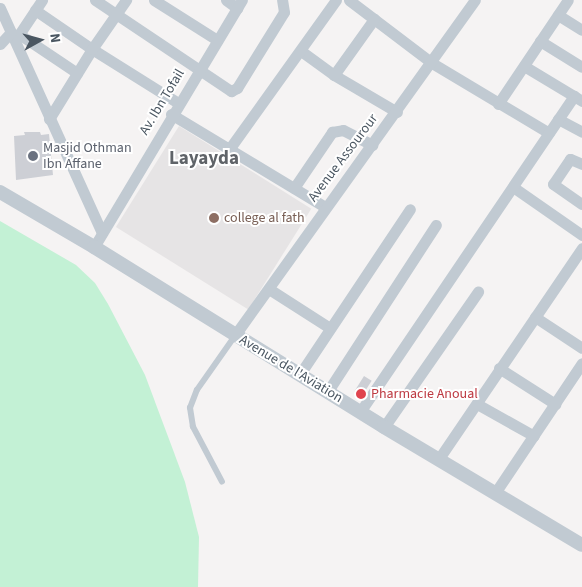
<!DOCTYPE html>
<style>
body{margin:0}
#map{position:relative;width:582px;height:587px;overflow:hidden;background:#f5f3f3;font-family:"Source Sans 3",sans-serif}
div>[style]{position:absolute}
.education>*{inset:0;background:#e6e4e5;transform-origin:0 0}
.green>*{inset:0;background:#c3f1d5}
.building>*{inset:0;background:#cdcfd5;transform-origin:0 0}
.service>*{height:5.5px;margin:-2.75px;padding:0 2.75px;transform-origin:2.75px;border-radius:2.75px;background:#c1cad2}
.minor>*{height:11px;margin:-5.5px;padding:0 5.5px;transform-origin:5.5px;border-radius:5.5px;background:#c1cad2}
.tertiary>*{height:14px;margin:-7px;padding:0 7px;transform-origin:7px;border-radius:7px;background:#c1cad2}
.dots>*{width:14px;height:14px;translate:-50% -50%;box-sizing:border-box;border:2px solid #fff;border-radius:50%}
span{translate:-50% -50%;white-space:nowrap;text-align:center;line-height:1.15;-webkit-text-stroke:4px #fff;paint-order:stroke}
.street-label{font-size:14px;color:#4a5661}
.worship-label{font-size:14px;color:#5b616d}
.left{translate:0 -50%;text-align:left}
.education-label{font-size:14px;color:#785e54}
.health-label{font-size:14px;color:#be3a42}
.district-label{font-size:19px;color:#5f6368;font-weight:700}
.north{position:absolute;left:15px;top:15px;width:50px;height:50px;-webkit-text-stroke:4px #fff;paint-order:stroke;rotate:83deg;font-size:14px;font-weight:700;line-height:20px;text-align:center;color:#4a5661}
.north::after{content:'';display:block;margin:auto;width:18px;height:22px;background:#4a5661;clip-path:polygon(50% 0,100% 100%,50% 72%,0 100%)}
</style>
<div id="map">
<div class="education">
<i style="left:179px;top:126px;width:156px;height:119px;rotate:32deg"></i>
</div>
<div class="green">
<i style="clip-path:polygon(0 221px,76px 265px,95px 283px,108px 304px,145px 375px,185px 482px,199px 537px,198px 587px,0 587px)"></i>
</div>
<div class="building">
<i style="clip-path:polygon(24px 132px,40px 132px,41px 135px,49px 134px,53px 175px,16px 180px,14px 136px,25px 135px)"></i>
<i style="left:364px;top:376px;width:9px;height:18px;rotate:32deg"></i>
</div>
<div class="service">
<i style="left:222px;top:482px;width:62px;rotate:-117.8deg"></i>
<i style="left:193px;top:427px;width:19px;rotate:-99deg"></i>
<i style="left:190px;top:408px;width:19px;rotate:-69deg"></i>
<i style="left:197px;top:390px;width:66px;rotate:-54.9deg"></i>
</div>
<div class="minor">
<i style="left:95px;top:0;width:164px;rotate:33.8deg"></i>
<i style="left:231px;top:91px;width:7px;rotate:-27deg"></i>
<i style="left:237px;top:88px;width:89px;rotate:-58.3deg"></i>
<i style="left:284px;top:12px;width:12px;rotate:-99deg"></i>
<i style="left:154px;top:0;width:75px;rotate:32.4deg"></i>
<i style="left:226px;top:0;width:14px;rotate:36deg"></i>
<i style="left:349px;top:0;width:104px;rotate:37.2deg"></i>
<i style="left:432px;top:63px;width:136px;rotate:30.9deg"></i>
<i style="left:0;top:8px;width:247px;rotate:65.6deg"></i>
<i style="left:35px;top:10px;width:69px;rotate:34.4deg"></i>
<i style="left:92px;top:49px;width:102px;rotate:32.1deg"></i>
<i style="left:558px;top:15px;width:28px;rotate:32deg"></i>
<i style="left:19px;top:34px;width:70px;rotate:33.9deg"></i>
<i style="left:16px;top:39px;width:47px;rotate:-56.3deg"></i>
<i style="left:540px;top:41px;width:49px;rotate:31.8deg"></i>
<i style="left:0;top:44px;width:16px;rotate:-47deg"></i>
<i style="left:301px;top:51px;width:41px;rotate:36deg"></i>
<i style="left:334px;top:75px;width:73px;rotate:30.4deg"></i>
<i style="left:524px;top:66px;width:68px;rotate:31.1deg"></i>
<i style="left:334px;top:75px;width:69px;rotate:-54.5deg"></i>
<i style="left:498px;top:104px;width:125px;rotate:-56.1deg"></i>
<i style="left:171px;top:114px;width:180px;rotate:31.1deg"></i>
<i style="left:49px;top:119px;width:82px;rotate:-58.4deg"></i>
<i style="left:92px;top:49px;width:60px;rotate:-55.2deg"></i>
<i style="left:558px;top:119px;width:27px;rotate:28deg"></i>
<i style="left:230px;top:148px;width:182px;rotate:-54.4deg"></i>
<i style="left:582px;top:164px;width:13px;rotate:-157deg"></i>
<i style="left:570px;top:159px;width:30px;rotate:124deg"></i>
<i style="left:553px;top:184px;width:35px;rotate:35deg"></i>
<i style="left:513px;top:187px;width:84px;rotate:34.8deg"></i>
<i style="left:294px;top:188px;width:68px;rotate:-55.8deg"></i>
<i style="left:332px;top:132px;width:11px;rotate:-10deg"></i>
<i style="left:343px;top:130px;width:33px;rotate:27deg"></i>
<i style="left:94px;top:247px;width:288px;rotate:-59.1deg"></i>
<i style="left:269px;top:289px;width:72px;rotate:32.6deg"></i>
<i style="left:535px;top:317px;width:56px;rotate:33.4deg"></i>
<i style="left:235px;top:335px;width:412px;rotate:-54.4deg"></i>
<i style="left:499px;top:368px;width:67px;rotate:32.7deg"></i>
<i style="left:300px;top:374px;width:198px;rotate:-56.3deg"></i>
<i style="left:328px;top:391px;width:198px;rotate:-57deg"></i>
<i style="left:477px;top:404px;width:65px;rotate:29.3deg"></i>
<i style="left:360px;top:412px;width:382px;rotate:-55.9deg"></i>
<i style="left:384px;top:427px;width:165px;rotate:-55.2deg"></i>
<i style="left:438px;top:460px;width:256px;rotate:-55.8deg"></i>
<i style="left:495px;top:493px;width:156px;rotate:-56.2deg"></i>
</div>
<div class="tertiary">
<i style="left:0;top:192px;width:109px;rotate:30.3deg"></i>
<i style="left:94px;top:247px;width:341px;rotate:31.8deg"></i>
<i style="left:384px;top:427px;width:230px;rotate:30.8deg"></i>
</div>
<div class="dots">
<i style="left:33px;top:156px;background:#6b7280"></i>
<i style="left:214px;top:218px;background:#8d6e63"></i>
<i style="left:361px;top:394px;background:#e0444e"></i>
</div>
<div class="street-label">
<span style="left:162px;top:102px;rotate:-59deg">Av. Ibn Tofail</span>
<span style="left:343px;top:158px;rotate:-53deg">Avenue Assourour</span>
<span style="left:291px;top:369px;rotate:31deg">Avenue de l'Aviation</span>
</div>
<div class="worship-label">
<span class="left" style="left:43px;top:156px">Masjid Othman<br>Ibn Affane</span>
</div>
<div class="education-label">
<span class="left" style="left:224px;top:218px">college al fath</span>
</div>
<div class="health-label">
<span class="left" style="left:371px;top:394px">Pharmacie Anoual</span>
</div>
<div class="district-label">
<span style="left:204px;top:159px">Layayda</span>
</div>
<div class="north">N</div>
</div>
